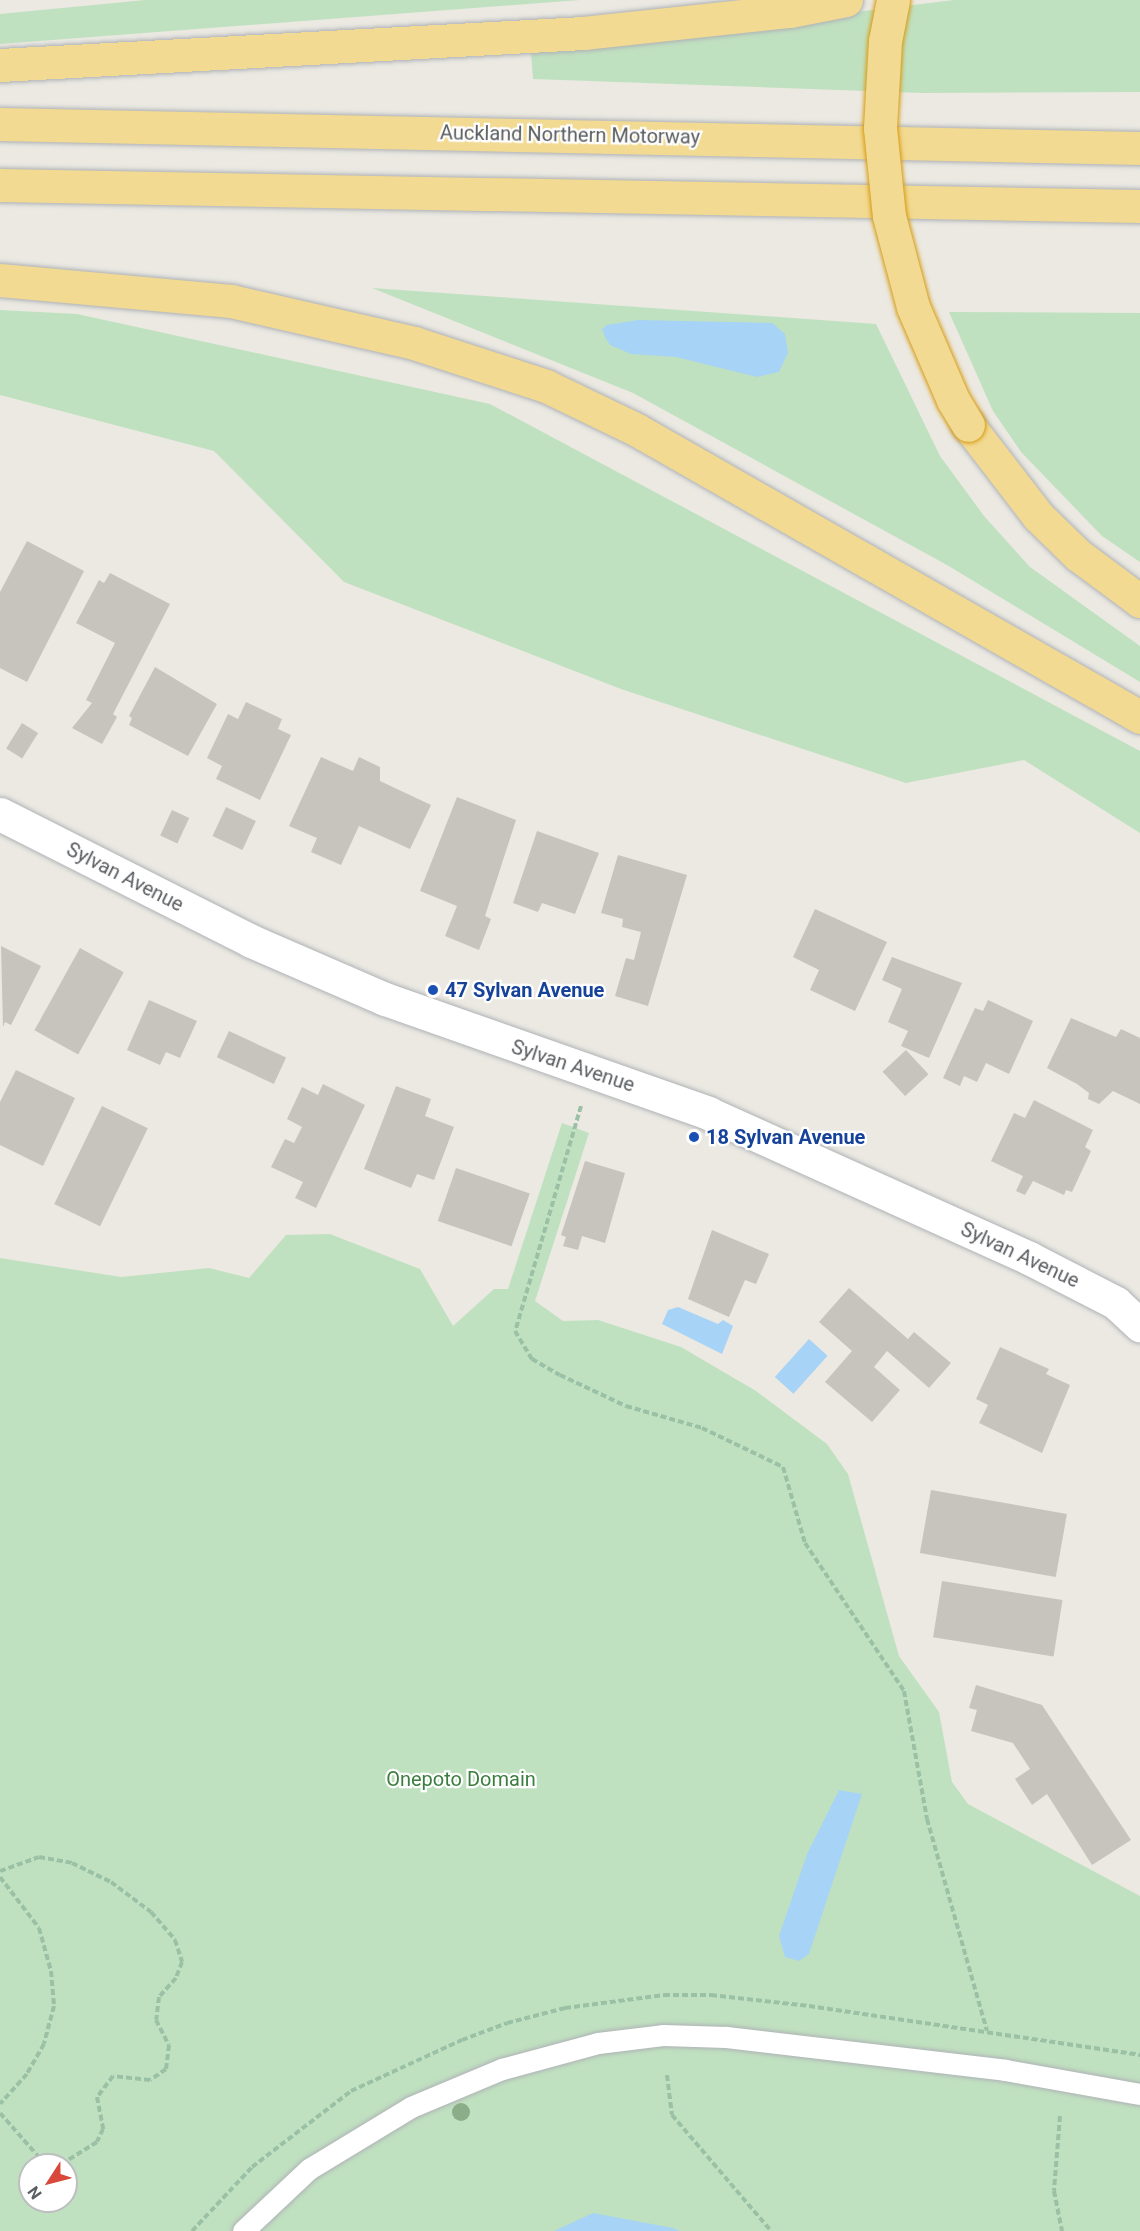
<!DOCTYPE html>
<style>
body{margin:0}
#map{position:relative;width:1140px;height:2231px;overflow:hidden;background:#ebe9e2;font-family:Roboto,sans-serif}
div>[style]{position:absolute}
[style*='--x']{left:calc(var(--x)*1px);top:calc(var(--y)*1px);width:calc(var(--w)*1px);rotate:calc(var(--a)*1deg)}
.green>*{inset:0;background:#c0e1c0}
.water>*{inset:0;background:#a7d3f6;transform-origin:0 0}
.building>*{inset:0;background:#c7c4be;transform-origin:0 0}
.path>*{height:4px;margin-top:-2px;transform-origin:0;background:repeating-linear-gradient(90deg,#9ac1a5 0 6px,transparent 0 9px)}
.roads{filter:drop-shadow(0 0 2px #afb2b6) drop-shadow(0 0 2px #afb2b6)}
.lane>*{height:21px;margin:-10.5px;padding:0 10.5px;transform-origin:10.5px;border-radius:10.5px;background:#fff}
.secondary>*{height:33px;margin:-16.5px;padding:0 16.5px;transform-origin:16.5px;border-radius:16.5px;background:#fff}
.highway>*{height:33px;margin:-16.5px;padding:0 16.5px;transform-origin:16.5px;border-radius:16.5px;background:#f2da92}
.bridges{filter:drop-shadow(0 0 2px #d79c15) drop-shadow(0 0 2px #d79c15)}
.highway-bridge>*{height:33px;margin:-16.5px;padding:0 16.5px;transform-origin:16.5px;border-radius:16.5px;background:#f2da92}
.trees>*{width:18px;height:18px;margin:-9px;border-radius:50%;background:#8bae88}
.dots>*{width:16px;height:16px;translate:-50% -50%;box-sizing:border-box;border:3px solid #fff;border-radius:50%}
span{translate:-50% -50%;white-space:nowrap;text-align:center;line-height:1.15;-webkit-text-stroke:4.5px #fff;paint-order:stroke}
.street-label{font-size:20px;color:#5a5d61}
.transit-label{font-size:20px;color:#164399;font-weight:700}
.left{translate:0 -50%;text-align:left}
.park-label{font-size:20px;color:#3c7e3f}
.north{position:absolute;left:18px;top:2153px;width:60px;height:60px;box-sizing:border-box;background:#fff;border:2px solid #bdbec0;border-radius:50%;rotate:234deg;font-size:16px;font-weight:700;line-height:24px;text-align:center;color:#5a5d61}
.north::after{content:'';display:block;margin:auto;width:21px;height:27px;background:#d8483b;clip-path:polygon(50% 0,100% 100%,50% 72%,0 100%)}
</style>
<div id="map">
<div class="green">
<div style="clip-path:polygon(145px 0,580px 0,0 44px,0 14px)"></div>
<div style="clip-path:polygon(954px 0,1140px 0,1140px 92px,922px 93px,533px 79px,531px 52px)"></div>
<div style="clip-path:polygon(372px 288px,876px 324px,940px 456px,984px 516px,1030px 567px,1140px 646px,1140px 682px,947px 565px,633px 393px)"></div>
<div style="clip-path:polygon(0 310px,77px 314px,490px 404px,1140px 751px,1140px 833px,1024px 760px,906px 783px,621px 689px,344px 582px,214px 451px,0 395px)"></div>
<div style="clip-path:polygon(949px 312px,1140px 313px,1140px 562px,1102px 536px,1021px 452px,993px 411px)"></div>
<div style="clip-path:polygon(evenodd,562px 1123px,589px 1133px,535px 1301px,563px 1321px,598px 1320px,681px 1347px,756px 1391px,827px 1444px,848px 1474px,899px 1656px,939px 1712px,952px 1782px,968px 1804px,1140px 1896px,1140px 2231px,0 2231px,0 1258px,121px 1277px,209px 1268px,249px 1278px,286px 1235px,330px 1234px,420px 1269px,453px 1326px,494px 1289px,508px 1289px,562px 1123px,30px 2165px,66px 2165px,66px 2201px,30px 2201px,30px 2165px)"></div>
</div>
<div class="water">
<div style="clip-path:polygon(638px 320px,772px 323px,785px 334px,788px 353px,779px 372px,757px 377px,676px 357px,631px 354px,610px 345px,605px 337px,602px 329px,607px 325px)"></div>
<div style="clip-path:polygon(678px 1307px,718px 1324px,723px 1320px,733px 1326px,722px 1354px,662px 1324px,668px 1310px)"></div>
<div style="left:809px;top:1339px;width:25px;height:51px;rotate:42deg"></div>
<div style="clip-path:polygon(839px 1790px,862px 1794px,809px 1954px,799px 1961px,785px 1957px,779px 1936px,807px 1854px)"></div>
<div style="clip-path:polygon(593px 2213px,673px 2228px,680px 2231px,554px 2231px)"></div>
</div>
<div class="building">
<div style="clip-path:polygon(27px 541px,84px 571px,27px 682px,0 668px,0 592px)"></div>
<div style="clip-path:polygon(110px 573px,170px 604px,113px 714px,117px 717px,102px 744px,72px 728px,92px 703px,86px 700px,115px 643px,76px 623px,99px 580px,104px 583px)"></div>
<div style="clip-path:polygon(155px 667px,217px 704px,188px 756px,129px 725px,132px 718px,129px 716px)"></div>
<div style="clip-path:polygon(246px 702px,282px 719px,278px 729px,291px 735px,260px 800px,216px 779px,222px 766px,207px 758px,228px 714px,238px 719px)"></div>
<div style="left:22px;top:723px;width:19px;height:30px;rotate:32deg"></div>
<div style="clip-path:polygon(321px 757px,353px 771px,359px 757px,380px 767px,380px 781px,431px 805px,410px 849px,359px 826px,341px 865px,311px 852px,317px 838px,289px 826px)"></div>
<div style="clip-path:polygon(457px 797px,516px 820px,485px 916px,491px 919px,479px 950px,445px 936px,457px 906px,420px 891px)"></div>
<div style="left:226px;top:807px;width:33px;height:32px;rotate:25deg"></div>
<div style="left:172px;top:810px;width:19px;height:28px;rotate:25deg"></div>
<div style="clip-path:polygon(537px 831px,599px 853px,575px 914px,542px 903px,538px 912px,513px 903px)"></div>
<div style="clip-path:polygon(618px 855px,687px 875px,648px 1006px,615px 996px,626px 958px,634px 960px,641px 932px,622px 927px,623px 919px,601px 913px)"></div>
<div style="clip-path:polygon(815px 909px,887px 942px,855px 1011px,810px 990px,819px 970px,793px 957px)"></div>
<div style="clip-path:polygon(1px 946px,41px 966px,11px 1025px,5px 1022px,3px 1027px)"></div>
<div style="left:80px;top:948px;width:50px;height:94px;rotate:29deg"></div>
<div style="clip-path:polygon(892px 957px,962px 983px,929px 1058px,901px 1046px,908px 1031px,888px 1022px,902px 989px,882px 980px)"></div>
<div style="clip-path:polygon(149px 1000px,197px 1021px,180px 1058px,166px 1052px,160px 1065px,127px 1050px)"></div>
<div style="clip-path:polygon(988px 1000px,1033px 1021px,1009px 1074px,986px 1063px,977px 1082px,964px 1076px,960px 1086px,943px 1078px,975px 1008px,983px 1011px)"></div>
<div style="clip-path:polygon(1071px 1018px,1116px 1037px,1121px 1029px,1140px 1038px,1140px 1104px,1113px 1091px,1099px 1104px,1088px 1099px,1089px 1093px,1077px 1084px,1047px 1068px)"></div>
<div style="left:229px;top:1031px;width:63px;height:29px;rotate:25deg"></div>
<div style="left:906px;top:1050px;width:33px;height:32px;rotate:47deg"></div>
<div style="clip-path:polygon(16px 1070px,75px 1098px,43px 1166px,0 1145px,0 1102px)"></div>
<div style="clip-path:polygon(323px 1084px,365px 1105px,316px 1208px,295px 1198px,303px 1182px,271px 1167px,285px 1139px,294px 1143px,302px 1127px,287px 1119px,302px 1087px,318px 1095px)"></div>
<div style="clip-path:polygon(396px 1086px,431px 1099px,425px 1116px,454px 1127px,434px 1180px,417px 1174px,411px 1188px,364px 1169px)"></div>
<div style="clip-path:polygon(1034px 1100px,1093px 1130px,1085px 1147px,1091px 1151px,1072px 1192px,1066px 1190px,1064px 1195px,1033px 1181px,1025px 1195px,1016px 1191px,1023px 1176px,991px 1161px,1014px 1113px,1025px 1118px)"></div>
<div style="left:102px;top:1106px;width:51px;height:109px;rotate:26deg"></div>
<div style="clip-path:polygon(585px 1161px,625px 1173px,605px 1243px,582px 1236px,578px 1250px,563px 1246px,566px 1237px,561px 1235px)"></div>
<div style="left:456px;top:1168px;width:78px;height:56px;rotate:19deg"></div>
<div style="clip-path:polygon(712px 1230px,769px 1254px,756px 1284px,745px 1280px,729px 1317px,688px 1299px)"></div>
<div style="clip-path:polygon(849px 1288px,908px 1339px,914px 1332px,951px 1363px,929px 1388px,887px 1351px,874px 1367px,900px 1390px,872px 1422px,825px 1382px,852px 1351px,819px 1322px)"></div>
<div style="clip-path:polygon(1000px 1347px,1049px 1369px,1046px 1374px,1070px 1385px,1042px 1453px,979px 1423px,988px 1405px,976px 1399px)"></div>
<div style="left:931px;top:1490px;width:138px;height:64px;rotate:10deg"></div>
<div style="left:942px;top:1581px;width:122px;height:57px;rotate:9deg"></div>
<div style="clip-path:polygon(976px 1685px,1042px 1705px,1131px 1840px,1092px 1865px,1047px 1794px,1032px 1805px,1015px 1779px,1030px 1769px,1013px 1743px,971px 1731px,977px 1710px,969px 1708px)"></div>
</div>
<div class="path">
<div style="--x:581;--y:1106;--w:234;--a:106.3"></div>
<div style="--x:515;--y:1331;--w:33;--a:59"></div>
<div style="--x:532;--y:1359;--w:32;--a:30"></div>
<div style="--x:560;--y:1375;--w:73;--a:25.2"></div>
<div style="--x:626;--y:1406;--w:79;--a:16.1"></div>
<div style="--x:702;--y:1428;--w:90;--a:25.7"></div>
<div style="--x:783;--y:1467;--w:79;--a:73.9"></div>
<div style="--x:805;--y:1543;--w:178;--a:56.2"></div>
<div style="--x:904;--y:1691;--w:130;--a:79.8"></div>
<div style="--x:927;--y:1819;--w:220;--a:74.2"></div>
<div style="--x:0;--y:1871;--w:41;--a:-19.7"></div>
<div style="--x:39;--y:1857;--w:34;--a:10"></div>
<div style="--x:72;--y:1863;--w:43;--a:26"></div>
<div style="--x:111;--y:1882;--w:50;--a:36.9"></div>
<div style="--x:151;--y:1912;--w:37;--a:49"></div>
<div style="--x:175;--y:1940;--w:23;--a:72"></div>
<div style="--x:182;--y:1962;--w:17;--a:111"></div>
<div style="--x:176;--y:1978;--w:25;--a:132"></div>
<div style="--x:159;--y:1997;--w:23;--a:97"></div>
<div style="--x:156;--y:2020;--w:28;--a:63"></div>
<div style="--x:169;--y:2045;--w:24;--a:97"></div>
<div style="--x:166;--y:2069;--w:19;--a:145"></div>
<div style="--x:150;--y:2080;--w:37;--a:-174"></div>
<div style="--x:113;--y:2076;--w:26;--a:127"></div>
<div style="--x:97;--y:2097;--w:33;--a:79"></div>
<div style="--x:103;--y:2129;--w:14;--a:115"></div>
<div style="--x:97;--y:2142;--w:44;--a:148.1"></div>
<div style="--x:0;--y:1877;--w:64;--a:52.6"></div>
<div style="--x:39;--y:1928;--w:45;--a:74.4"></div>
<div style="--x:51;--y:1971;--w:35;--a:85"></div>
<div style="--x:54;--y:2006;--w:39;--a:105"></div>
<div style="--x:44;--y:2044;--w:34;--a:120"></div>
<div style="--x:27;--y:2074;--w:40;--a:132"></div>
<div style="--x:667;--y:2075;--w:40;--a:82.9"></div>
<div style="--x:672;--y:2115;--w:153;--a:49.5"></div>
<div style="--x:0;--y:2113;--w:68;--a:48.6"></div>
<div style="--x:45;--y:2164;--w:9;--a:6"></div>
<div style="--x:1060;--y:2116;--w:75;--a:94.6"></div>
<div style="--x:1054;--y:2191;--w:41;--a:78.7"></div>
<div style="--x:192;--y:2231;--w:88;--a:-46.8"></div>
<div style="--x:252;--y:2167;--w:125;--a:-37.5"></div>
<div style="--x:351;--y:2091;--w:122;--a:-24.7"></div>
<div style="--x:462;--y:2040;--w:48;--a:-20.7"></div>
<div style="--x:507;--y:2023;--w:60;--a:-14.5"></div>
<div style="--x:565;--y:2008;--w:100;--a:-7.5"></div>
<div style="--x:664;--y:1995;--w:47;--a:0"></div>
<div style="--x:711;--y:1995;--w:99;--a:6.4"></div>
<div style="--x:809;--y:2006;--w:335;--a:8.4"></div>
</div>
<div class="roads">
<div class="lane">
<div style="--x:243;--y:2231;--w:91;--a:-43.2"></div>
<div style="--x:309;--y:2169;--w:119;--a:-31.3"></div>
<div style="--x:411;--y:2107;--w:99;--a:-22.7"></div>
<div style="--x:502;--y:2069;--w:99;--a:-15.2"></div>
<div style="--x:598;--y:2043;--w:65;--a:-7"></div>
<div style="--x:663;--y:2035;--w:63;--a:1.8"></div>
<div style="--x:726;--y:2037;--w:281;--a:6.7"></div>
<div style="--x:1005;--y:2070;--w:137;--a:10.1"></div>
</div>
<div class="secondary">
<div style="--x:0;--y:814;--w:281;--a:26.8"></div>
<div style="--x:251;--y:941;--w:146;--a:23.4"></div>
<div style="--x:385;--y:999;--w:343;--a:19.4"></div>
<div style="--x:708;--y:1113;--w:352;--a:24.3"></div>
<div style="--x:1029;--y:1258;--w:98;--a:27.3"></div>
<div style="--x:1116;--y:1303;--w:33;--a:43"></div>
</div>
<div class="highway">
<div style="--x:0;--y:65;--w:584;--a:-3.14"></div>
<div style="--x:583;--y:33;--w:208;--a:-6.1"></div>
<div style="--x:790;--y:11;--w:57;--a:-11.1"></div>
<div style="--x:0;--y:124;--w:1140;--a:1.21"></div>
<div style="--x:0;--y:185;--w:1140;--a:1.06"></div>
<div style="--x:0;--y:280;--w:232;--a:5.2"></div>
<div style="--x:231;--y:301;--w:188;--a:12.9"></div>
<div style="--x:414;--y:343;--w:139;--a:18"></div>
<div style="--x:546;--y:386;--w:101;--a:25.8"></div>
<div style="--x:637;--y:430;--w:579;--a:29.71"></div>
<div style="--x:968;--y:425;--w:115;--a:52.4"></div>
<div style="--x:1038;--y:516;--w:56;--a:44.3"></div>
<div style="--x:1078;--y:555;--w:77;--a:36.6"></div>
</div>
</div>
<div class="bridges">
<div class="highway-bridge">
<div style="--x:893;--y:0;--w:42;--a:101"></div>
<div style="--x:885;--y:41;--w:87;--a:93.3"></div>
<div style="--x:880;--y:128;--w:88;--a:84.2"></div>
<div style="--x:889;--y:216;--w:94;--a:75.2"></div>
<div style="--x:913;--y:307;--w:101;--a:66.7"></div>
<div style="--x:953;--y:400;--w:29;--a:59"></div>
</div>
</div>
<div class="trees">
<div style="left:461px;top:2112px"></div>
</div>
<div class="dots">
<div style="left:433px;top:990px;background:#1a4fb4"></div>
<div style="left:694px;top:1137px;background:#1a4fb4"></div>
</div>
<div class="street-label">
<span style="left:570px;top:135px;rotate:1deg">Auckland Northern Motorway</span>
<span style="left:125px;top:877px;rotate:27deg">Sylvan Avenue</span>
<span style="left:573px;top:1066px;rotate:18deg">Sylvan Avenue</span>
<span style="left:1020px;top:1255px;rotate:25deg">Sylvan Avenue</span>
</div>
<div class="transit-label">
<span class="left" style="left:445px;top:990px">47 Sylvan Avenue</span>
<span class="left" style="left:706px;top:1137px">18 Sylvan Avenue</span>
</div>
<div class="park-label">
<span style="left:461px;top:1779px">Onepoto Domain</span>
</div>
<div class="north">N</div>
</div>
